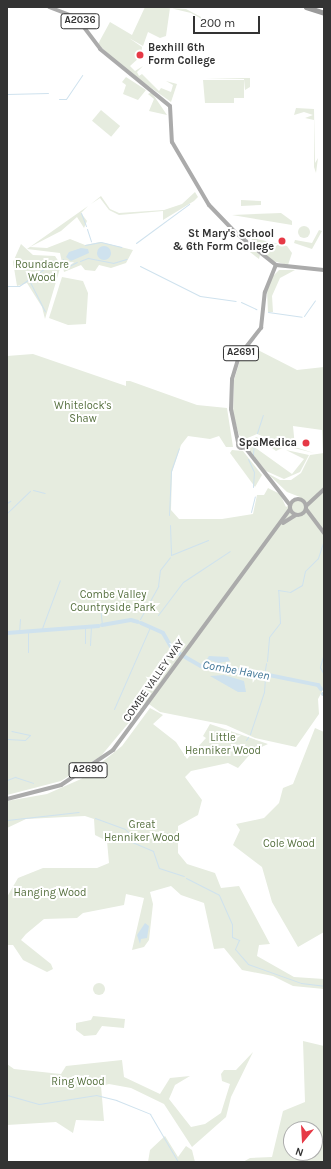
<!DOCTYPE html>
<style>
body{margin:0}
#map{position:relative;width:331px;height:1169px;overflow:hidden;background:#fff;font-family:Karla,sans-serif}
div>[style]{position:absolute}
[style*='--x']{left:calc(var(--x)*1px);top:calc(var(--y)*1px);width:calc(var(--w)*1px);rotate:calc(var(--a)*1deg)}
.green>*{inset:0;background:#e6ecdf;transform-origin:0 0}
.round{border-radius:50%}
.water>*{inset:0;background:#cfe2ee}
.stream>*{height:1px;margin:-0.5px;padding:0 0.5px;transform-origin:0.5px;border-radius:0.5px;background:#cfe2ee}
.river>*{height:4px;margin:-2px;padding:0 2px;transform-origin:2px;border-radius:2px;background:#cfe2ee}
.major>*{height:4px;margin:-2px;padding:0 2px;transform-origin:2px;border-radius:2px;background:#ababab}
.major>.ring{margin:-2px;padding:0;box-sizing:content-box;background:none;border:4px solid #ababab;border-radius:50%}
.highway>*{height:5px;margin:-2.5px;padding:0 2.5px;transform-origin:2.5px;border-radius:2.5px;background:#9a9a9a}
.dots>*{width:11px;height:11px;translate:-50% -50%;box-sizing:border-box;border:2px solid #fff;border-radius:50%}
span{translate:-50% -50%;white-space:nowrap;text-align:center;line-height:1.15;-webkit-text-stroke:4px #fff;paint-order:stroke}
.shield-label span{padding:1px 3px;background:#fff;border:1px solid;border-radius:3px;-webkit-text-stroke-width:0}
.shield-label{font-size:10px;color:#333;font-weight:700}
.poi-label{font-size:11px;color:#333;font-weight:700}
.left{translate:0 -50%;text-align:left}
.right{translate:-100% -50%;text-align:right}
.park-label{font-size:11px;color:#56703f}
.street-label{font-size:11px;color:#333}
.water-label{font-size:12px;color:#3f7597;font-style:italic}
.frame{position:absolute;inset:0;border:8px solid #333;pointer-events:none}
.north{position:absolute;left:283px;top:1121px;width:40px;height:40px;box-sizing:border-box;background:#fff;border:1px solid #adadad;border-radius:50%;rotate:198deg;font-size:11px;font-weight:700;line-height:16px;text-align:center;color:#333}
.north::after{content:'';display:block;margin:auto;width:14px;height:18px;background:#e63946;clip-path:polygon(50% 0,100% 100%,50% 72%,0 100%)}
.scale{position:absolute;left:193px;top:16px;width:67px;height:18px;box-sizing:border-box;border:2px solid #333;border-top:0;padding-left:5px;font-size:12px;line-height:14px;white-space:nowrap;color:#333;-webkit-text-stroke:3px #fff;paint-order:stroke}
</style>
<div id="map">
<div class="green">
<div style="clip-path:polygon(145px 7px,186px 9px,201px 17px,200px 22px,200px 18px,191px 13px,170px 8px,166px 36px,160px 38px,148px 32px,143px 46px,129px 38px,142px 47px,141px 56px,130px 66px,135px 71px,143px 66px,137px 72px,139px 76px,142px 74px,159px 91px,161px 88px,171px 92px,173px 85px,166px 81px,177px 84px,171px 102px,122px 67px,98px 44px,110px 22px,132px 35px)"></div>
<div style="clip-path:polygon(126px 77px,146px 90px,138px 100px,123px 94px,126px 85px,122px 82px)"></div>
<div style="clip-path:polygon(205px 78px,250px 78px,250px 87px,245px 90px,244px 79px)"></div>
<div style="clip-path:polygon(203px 80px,244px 80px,244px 98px,234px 98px,234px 103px,205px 103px)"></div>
<div style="clip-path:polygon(152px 92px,166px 105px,152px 93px,167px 115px,149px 111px,154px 99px,148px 94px)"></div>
<div style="clip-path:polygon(296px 108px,314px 109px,315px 163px,318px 158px,316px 173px,314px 167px,314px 120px,305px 118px,313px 115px,304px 112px,294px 115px)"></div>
<div style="left:101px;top:110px;width:25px;height:14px;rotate:40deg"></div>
<div style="clip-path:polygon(195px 192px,198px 197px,194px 201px,163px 220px,163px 211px,119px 215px,109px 210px,100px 198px,91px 204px,101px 196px,110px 209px,119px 213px,164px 210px,182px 204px)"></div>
<div style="clip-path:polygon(241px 200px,261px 201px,261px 205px,241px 206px)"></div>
<div style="clip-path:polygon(88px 206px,81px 213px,87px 221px,84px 228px,77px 217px,61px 231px,30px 247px,47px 248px,70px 239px,85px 245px,100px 242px,133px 250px,126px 263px,111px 268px,99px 265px,95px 271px,85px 270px,81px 265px,64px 272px,60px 253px,27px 249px)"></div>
<div style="clip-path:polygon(281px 213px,292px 221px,292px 225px,232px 215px)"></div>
<div class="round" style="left:298px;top:226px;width:12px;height:12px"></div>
<div style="clip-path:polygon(319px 230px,322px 231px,312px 249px,294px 243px,295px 240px,312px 243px)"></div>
<div style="clip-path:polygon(253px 238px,287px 246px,292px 253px,288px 265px,273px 261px,249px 243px)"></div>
<div style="clip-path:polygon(242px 240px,260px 255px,259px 259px,246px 249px)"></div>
<div style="clip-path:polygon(21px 244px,33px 255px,55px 256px,61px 265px,45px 319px,42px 307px,27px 283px,17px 286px,13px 262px)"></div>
<div style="clip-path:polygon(295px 270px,280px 278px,272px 296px,273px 312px,268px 312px,267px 291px,273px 276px,279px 270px)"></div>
<div style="clip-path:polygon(62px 277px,83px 281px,88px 293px,86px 324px,68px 325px,49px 318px)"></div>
<div style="clip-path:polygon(250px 346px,297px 370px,324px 367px,323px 454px,322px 430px,293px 426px,295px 447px,314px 453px,286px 446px,257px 434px,245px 439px,239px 435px,233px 414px,234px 380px,242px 354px)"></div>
<div style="clip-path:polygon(33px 354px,126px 386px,126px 381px,130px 381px,197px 405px,227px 408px,233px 447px,226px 447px,219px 436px,210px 439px,188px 436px,181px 445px,172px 472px,171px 510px,179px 519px,222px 519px,253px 514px,257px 495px,264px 495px,268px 488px,280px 494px,286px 507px,300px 497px,287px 492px,267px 473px,280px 480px,291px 480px,301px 473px,310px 455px,324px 453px,324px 688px,318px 699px,319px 714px,296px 747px,255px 738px,226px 725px,160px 712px,146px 702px,101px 756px,61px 781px,7px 795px,7px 356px)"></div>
<div style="clip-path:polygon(256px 437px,282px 448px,276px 451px,261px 440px,253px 446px,292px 474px,304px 459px,286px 450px,309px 455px,300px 472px,284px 479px,266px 471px,247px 447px)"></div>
<div style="clip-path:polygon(232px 450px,243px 451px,262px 475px,255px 487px,230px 453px)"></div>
<div style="clip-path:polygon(150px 708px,163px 715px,153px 724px,176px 742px,187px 759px,206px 738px,203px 736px,210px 724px,268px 744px,253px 751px,238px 768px,228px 763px,191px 771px,185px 777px,202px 800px,198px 815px,178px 826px,178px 853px,187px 864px,215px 873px,221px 888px,239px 886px,270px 944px,259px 945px,257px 956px,294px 977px,324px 979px,324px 989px,293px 986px,273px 976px,242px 970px,224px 948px,214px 949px,204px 903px,181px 895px,171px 886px,150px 892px,153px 904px,149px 940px,144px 947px,132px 950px,144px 898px,126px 894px,124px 905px,83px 913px,77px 918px,44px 919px,26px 934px,21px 940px,51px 964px,53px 969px,47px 972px,23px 960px,13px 945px,7px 945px,7px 897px,18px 878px,43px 868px,97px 868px,109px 863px,107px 841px,95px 835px,94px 819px,85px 816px,26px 819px,7px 828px,7px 801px,47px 794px,81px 779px,122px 746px)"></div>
<div style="clip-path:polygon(315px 728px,324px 732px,324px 932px,298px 947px,272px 902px,262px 867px,233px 845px,240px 830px,236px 824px,264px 818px,279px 803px,283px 788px,293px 784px)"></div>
<div class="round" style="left:93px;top:983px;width:12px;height:12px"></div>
<div style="clip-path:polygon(93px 1016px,125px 1019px,124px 1028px,102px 1026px,96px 1035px,84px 1036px,76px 1030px,76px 1023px,91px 1020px)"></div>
<div style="clip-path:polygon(evenodd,303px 1041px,324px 1046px,324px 1162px,243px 1162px,250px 1158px,272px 1157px,283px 1111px,305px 1102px,303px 1041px,291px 1129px,315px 1129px,315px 1153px,291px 1153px,291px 1129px)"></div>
<div style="clip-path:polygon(253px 1052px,231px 1097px,226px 1117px,192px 1147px,164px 1104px,131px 1088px,109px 1084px,101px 1086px,104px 1121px,76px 1120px,73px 1133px,56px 1122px,7px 1125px,7px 1064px,14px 1069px,61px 1074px,66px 1066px,122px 1060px,124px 1077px,160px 1094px,170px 1078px,190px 1076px,175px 1085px,169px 1099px,191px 1127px,205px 1124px,221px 1113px,230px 1084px,222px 1081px,221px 1074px,224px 1070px,236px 1070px)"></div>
<div style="clip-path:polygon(165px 1136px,178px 1157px,186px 1146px,192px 1150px,195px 1162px,148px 1162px,150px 1150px)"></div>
</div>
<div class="water">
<div class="round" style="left:97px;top:246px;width:14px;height:14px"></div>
<div style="clip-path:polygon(81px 248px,88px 249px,89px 253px,71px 261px,66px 257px,69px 252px)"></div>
<div style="clip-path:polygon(209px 656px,228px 657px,230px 661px,218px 663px,207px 659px)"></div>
<div style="clip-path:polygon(224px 675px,244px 681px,246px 692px,238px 692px,210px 676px)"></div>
<div style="clip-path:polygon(145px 923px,149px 926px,147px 938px,141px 939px,140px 944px,137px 935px)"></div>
</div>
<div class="stream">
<div style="--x:7;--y:94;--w:41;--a:-1.4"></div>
<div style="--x:59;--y:99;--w:7;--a:0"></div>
<div style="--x:66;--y:99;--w:29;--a:-56"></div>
<div style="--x:81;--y:213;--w:14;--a:69"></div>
<div style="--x:87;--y:229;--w:13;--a:72"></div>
<div style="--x:136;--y:243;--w:66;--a:-36.3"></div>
<div style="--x:85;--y:245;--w:16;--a:-11"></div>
<div style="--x:101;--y:242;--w:21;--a:14"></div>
<div style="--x:63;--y:259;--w:9;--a:63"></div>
<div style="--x:67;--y:267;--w:11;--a:-27"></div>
<div style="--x:80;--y:261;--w:9;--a:-21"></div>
<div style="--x:88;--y:258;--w:25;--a:11"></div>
<div style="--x:113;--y:263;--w:14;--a:-17"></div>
<div style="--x:140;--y:266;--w:67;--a:26.6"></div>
<div style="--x:200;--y:296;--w:36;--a:8"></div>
<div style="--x:29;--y:280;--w:35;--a:63"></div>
<div style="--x:7;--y:286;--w:12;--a:0"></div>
<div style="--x:19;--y:286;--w:46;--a:-34.4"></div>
<div style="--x:241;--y:302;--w:17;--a:25"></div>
<div style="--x:268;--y:312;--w:34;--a:8"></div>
<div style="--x:304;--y:316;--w:19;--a:-55"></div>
<div style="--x:257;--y:433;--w:19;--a:-72"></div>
<div style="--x:253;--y:455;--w:16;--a:-86"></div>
<div style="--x:248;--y:459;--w:14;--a:65"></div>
<div style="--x:254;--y:472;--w:15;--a:94"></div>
<div style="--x:33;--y:490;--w:12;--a:14"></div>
<div style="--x:7;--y:503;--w:4;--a:-34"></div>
<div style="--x:251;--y:512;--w:16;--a:-76"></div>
<div style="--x:7;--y:513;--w:32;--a:-44"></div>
<div style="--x:169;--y:515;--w:44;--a:-87.4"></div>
<div style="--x:171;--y:471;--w:24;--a:-71"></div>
<div style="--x:170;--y:525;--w:30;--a:88"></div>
<div style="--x:171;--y:555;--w:40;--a:-22"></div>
<div style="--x:100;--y:606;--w:19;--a:84"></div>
<div style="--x:158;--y:615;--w:41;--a:-52.9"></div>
<div style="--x:183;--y:582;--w:56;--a:-33.4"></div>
<div style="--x:140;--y:619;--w:38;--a:-61"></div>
<div style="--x:158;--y:586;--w:16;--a:-83"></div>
<div style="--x:160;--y:570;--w:16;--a:-52"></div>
<div style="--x:41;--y:631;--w:54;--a:-69.6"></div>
<div style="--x:19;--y:633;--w:14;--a:-86"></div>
<div style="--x:85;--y:643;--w:16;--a:-90"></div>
<div style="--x:90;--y:645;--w:18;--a:-87"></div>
<div style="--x:28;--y:652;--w:19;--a:-90"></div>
<div style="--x:324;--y:653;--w:15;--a:106"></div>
<div style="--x:320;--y:667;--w:9;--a:63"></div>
<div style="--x:267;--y:661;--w:24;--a:-85"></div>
<div style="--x:269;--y:637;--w:18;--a:-52"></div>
<div style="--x:280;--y:623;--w:33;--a:-93"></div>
<div style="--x:278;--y:590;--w:12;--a:9"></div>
<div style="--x:290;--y:592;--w:14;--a:-30"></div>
<div style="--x:302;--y:585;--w:14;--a:-78"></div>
<div style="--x:305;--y:571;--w:18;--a:-45"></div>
<div style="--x:318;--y:558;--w:16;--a:-72"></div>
<div style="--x:264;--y:676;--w:13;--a:-81"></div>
<div style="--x:114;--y:709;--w:90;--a:-66.3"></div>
<div style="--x:250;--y:734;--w:44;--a:-71.6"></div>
<div style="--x:264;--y:692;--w:15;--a:-86"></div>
<div style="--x:7;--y:739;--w:18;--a:3"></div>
<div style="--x:25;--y:740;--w:7;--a:-45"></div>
<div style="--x:30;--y:735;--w:19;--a:-168"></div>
<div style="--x:246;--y:740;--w:4;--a:-56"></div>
<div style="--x:7;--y:780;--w:9;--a:-21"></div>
<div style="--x:15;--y:777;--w:19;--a:18"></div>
<div style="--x:95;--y:818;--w:32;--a:20"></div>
<div style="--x:125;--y:829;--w:11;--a:45"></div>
<div style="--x:133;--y:837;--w:5;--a:101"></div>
<div style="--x:132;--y:842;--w:23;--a:23"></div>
<div style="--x:153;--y:851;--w:18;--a:71"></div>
<div style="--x:159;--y:868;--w:26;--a:18"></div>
<div style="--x:7;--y:820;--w:72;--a:-6.3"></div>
<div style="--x:186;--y:878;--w:37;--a:27"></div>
<div style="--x:219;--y:895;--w:32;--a:66"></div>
<div style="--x:232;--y:924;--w:13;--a:90"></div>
<div style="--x:232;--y:937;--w:8;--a:23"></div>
<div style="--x:239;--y:940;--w:10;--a:114"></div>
<div style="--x:235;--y:949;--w:20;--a:49"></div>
<div style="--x:248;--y:964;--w:56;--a:19.7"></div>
<div style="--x:301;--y:983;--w:23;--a:7"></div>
<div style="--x:7;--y:1095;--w:33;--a:16"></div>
<div style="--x:39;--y:1104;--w:58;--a:-9"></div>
<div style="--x:96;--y:1095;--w:21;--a:14"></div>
<div style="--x:116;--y:1100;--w:37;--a:22"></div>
<div style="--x:150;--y:1114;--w:56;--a:59.7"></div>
</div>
<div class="river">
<div style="--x:141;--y:623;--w:24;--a:24"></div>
<div style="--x:163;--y:633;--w:20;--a:60"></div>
<div style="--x:173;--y:650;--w:32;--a:30"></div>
<div style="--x:201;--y:666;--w:22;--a:13"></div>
<div style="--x:222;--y:671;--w:22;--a:-3"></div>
<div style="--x:244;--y:670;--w:76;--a:11.5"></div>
<div style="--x:318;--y:685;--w:5;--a:53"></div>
<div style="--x:102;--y:625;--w:29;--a:-10"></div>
<div style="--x:131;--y:620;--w:7;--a:16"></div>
<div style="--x:7;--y:633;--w:92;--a:-4.4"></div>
<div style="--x:323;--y:694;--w:1;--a:0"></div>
</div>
<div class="major">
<div style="--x:49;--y:7;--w:30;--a:21"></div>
<div style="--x:77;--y:18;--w:39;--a:53"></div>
<div style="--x:100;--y:49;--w:90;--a:39.2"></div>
<div style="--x:170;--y:106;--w:36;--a:87"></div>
<div style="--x:172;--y:142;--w:73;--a:59.6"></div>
<div style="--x:209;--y:205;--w:40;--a:46"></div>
<div style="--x:237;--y:234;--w:50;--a:38.5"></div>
<div style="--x:276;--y:265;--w:48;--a:5.9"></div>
<div class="ring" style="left:237.5px;top:440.5px;width:3px;height:3px"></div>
<div style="--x:238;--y:442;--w:34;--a:-102"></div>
<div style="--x:231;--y:409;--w:30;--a:-88"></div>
<div style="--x:232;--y:379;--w:24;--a:-73"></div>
<div style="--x:239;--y:356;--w:36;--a:-52"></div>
<div style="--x:261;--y:328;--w:36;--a:-84"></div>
<div style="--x:265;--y:292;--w:29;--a:-68"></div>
<div style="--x:244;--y:446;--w:75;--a:52.1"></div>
<div class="ring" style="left:290px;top:499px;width:12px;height:12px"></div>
<div style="--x:306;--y:506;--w:25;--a:-43"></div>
<div style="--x:306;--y:509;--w:30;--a:53"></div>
<div style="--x:283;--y:523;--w:15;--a:-32"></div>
<div style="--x:7;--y:799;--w:56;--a:-14.5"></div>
<div style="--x:61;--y:785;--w:63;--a:-33.9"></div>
<div style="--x:113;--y:750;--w:299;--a:-53.7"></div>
</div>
<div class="highway">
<div style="--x:306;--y:7;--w:19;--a:18"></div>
</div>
<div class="dots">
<div style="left:140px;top:55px;background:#e63946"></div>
<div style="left:282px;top:241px;background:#e63946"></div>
<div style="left:306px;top:443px;background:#e63946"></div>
</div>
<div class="shield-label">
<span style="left:80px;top:21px">A2036</span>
<span style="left:241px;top:353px">A2691</span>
<span style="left:88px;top:770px">A2690</span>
</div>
<div class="poi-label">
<span class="left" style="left:148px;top:55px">Bexhill 6th<br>Form College</span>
<span class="right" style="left:274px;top:241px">St Mary's School<br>&amp; 6th Form College</span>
<span class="right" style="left:297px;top:443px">SpaMedica</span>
</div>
<div class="park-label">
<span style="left:42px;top:272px">Roundacre<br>Wood</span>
<span style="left:83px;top:413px">Whitelock's<br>Shaw</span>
<span style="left:113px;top:602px">Combe Valley<br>Countryside Park</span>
<span style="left:223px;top:745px">Little<br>Henniker Wood</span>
<span style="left:142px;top:832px">Great<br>Henniker Wood</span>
<span style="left:289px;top:844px">Cole Wood</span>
<span style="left:50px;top:893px">Hanging Wood</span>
<span style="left:78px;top:1082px">Ring Wood</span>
</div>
<div class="street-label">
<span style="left:154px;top:681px;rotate:-55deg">COMBE VALLEY WAY</span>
</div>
<div class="water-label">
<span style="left:236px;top:671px;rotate:10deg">Combe Haven</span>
</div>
<div class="frame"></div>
<div class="north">N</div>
<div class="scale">200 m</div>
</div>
